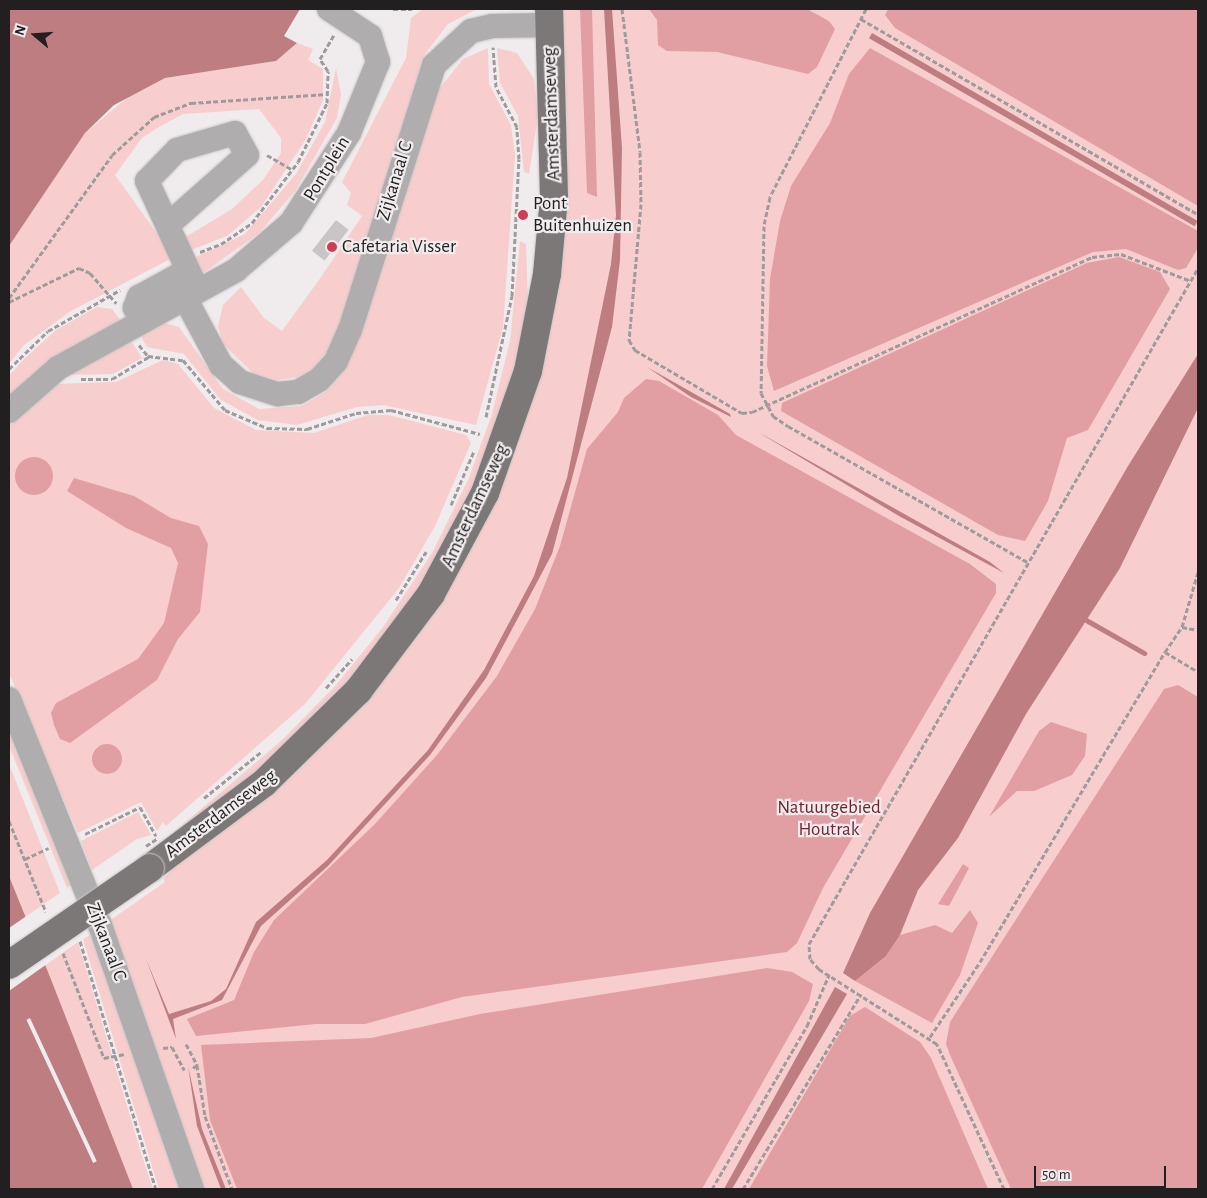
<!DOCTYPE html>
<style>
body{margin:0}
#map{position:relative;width:1207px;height:1198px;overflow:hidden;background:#f0ebec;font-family:"Alegreya Sans",sans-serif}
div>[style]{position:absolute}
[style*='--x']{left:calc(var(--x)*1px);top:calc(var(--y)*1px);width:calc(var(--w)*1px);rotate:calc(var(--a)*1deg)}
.green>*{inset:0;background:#f8cdce}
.forest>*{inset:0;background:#e29fa3}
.round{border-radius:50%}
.water>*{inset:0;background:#bd7d81;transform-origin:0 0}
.pier>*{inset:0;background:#f0ebec;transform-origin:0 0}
.stream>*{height:5px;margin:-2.5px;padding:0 2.5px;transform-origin:2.5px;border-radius:2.5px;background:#bd7d81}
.building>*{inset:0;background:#c9c4c5;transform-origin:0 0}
.path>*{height:3px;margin-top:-1.5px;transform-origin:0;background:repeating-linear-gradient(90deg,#9f9b9c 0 5px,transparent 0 7.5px)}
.roads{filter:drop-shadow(0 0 1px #cbc6c7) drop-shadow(0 0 1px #cbc6c7)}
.minor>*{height:24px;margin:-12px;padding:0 12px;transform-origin:12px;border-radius:12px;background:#afadad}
.major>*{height:28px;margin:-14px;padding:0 14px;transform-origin:14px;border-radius:14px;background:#7c7878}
.path-bridge>*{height:3px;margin-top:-1.5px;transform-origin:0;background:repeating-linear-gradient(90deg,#9f9b9c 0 5px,transparent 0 7.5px)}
.bridges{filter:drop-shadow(0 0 1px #cbc6c7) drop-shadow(0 0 1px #cbc6c7)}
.major-bridge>*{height:28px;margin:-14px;padding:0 14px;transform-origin:14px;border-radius:14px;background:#7c7878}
.dots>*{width:14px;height:14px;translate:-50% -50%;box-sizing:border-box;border:2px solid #f0ebec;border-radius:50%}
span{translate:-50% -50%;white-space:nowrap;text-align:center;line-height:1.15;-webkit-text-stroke:4.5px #f0ebec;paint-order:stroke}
.street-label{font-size:19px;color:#211f20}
.poi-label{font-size:19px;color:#211f20}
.left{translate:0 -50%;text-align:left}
.park-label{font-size:19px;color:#722430}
.frame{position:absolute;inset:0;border:10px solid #211f20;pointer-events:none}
.north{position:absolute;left:10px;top:10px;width:50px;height:50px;-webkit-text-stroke:4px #f0ebec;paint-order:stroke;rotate:288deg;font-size:14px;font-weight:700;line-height:20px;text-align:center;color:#211f20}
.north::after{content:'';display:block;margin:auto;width:18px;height:22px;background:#211f20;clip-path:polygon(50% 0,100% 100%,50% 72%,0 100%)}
.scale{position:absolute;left:1034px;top:1166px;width:132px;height:22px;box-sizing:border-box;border:2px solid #211f20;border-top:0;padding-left:6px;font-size:15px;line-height:18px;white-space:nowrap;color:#211f20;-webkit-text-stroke:4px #f0ebec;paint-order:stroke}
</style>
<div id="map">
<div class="green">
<div style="clip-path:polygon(423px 9px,477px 9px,448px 24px,425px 54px,342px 321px,328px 350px,313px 369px,297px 377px,277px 380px,253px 373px,224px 345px,218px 327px,223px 305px,241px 287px,264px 318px,282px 331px,319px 280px,362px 216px,347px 205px,351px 193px,342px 182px,406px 58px,411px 18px)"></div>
<div style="clip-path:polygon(563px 9px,1198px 9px,1198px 1189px,202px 1189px,109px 921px,165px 882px,163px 879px,173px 868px,353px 711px,537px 381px,560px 284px,566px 227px,568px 147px)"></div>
<div style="clip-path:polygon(297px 43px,313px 49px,308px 60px,323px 69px,323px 100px,306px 139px,261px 207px,227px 236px,186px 252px,184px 238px,232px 209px,263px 180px,281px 153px,281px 138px,259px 109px,183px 114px,157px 128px,142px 138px,115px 175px,174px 257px,71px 311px,24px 345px,9px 364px,9px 246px,85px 133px,140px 87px,165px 78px,276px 61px)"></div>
<div style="clip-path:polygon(488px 48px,489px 84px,511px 125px,515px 155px,503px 327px,476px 425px,383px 405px,357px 407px,297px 425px,258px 420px,221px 400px,184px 354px,147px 347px,140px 334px,160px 322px,179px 327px,223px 389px,259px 409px,302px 406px,327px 391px,353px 352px,414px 153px,439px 89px,463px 59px)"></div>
<div style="clip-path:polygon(497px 48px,517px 53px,534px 79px,538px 116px,529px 174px,524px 172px,518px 116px,500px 83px)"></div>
<div style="clip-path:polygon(336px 68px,341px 94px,337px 118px,295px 191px,259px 233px,199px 276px,192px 259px,245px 234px,296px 174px,325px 122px)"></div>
<div style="clip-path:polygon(520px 241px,526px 244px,528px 306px,517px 363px,494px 441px,440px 558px,373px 657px,272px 762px,174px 837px,172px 834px,282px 740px,336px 685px,383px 627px,432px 553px,468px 480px,492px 414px,510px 341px)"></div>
<div style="clip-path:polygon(97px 307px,112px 309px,120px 320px,9px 399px,9px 376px,23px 360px,56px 330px)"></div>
<div style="clip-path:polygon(131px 341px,142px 358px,113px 374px,64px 375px)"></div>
<div style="clip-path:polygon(163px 360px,178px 364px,214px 408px,256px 430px,314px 433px,368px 415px,389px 415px,466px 435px,471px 443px,435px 526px,399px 588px,305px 704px,166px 826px,163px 822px,157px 831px,141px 802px,78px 833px,9px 673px,9px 426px,54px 384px,116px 382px)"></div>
<div style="clip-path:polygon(9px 726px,72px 884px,67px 888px,9px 746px)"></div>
<div style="clip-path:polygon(9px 764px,60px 893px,9px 928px,24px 912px,9px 876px)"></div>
<div style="clip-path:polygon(138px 812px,151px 835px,137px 839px,92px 870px,81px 841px)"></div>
<div style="clip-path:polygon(90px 935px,115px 993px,183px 1189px,159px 1189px,83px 939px)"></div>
<div style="clip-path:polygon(78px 942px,142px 1156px,153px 1189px,9px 1189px,9px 991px)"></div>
</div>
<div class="forest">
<div style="clip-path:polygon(580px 9px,592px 9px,597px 197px,587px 193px)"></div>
<div style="clip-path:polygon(649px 9px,807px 9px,829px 21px,835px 29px,817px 67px,808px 74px,717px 52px,667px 51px,658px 45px,657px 20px)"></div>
<div style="clip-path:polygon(888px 9px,1198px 9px,1198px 206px,895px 28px,885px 15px)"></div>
<div style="clip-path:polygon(870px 48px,1198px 231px,1198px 248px,1186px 268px,1178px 270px,1126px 249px,1093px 252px,774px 391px,767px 366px,770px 279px,780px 221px,791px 186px,830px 123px,849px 74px)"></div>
<div style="clip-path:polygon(1119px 257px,1160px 272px,1170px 289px,1088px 430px,1067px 438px,1048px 501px,1025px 541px,998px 535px,781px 411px,782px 403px,1087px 263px)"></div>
<div style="clip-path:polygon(646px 379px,659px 381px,718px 415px,736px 435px,970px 564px,996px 584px,996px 593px,823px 888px,797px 943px,787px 952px,462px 997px,365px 1024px,316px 1024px,196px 1036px,187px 1019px,234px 1000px,254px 952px,274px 920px,374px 825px,437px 755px,497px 676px,535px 609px,560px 546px,587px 449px,618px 412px,624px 398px)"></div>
<div class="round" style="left:15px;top:457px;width:38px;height:38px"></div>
<div style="clip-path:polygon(74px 478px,134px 496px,171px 518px,199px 526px,208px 544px,200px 612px,178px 639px,157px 680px,70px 743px,60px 739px,54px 725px,51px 713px,56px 703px,138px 659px,164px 623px,178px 563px,171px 548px,126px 528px,67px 491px)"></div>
<div style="clip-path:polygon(1178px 685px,1198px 697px,1198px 1189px,1011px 1189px,950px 1055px,946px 1044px,950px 1022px,1164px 689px)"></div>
<div style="clip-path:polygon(1051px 722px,1087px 734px,1085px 756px,1072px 775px,1034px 791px,1017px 791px,989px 817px,1039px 731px)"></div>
<div class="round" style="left:92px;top:744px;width:30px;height:30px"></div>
<div style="clip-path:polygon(963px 864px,969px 868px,949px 906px,938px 904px)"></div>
<div style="clip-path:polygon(970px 910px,978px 923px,960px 975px,932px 1023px,855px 981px,886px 956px,900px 935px,935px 925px,952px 933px)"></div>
<div style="clip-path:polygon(767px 968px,792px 972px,813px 984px,809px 1001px,702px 1189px,237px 1189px,210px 1120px,201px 1045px,371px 1038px,480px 1014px)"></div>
<div style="clip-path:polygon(865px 1007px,920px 1042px,931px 1058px,988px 1189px,749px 1189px,850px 1016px)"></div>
</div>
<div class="water">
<div style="clip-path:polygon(9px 9px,300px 9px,284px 36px,297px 43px,276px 61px,165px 78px,114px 105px,85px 133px,9px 246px)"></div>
<div style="clip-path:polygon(604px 9px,612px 9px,622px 148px,620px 260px,612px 327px,552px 554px,486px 678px,430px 755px,328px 866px,261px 926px,222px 1000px,173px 1019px,176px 1039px,146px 959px,169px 1014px,211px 1001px,226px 989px,256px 922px,327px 860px,428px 750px,484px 670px,534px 576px,567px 478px,611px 264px,616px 215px)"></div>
<div style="left:872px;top:33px;width:376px;height:6px;rotate:30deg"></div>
<div style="clip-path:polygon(1198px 354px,1198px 408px,1120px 568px,1026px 714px,958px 838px,918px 890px,900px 935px,886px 956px,855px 981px,843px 973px,870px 913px,1128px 466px)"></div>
<div style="clip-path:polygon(647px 367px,730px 414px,731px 417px,691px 397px)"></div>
<div style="clip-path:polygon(758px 432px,990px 562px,1004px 573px,899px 516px)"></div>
<div style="clip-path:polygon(9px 876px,50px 977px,133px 1189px,9px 1189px)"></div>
<div style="clip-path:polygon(835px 987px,847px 994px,732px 1189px,724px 1189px)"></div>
<div style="clip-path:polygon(188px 1066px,202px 1129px,226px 1189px,221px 1189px,197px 1126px)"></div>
</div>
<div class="pier">
<div style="clip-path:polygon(28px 915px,47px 964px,9px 991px,9px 928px)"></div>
<div style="left:30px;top:1018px;width:158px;height:4px;rotate:65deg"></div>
</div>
<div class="stream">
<div style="--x:1086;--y:620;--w:67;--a:29.6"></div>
</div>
<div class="building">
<div style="left:336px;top:220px;width:16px;height:39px;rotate:38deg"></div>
</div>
<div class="path">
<div style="--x:393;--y:9;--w:19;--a:0"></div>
<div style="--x:622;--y:9;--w:144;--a:82.8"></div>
<div style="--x:640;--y:152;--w:52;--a:88.9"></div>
<div style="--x:641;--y:204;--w:137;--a:95"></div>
<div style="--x:629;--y:340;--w:12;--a:59"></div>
<div style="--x:635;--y:350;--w:124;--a:30.5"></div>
<div style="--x:742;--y:413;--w:10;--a:-6"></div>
<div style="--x:752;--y:412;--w:374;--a:-24.5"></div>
<div style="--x:1092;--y:257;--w:29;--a:-6"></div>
<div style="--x:1121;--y:254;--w:75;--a:21.1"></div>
<div style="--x:866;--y:9;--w:211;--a:117.1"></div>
<div style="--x:770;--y:197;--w:30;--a:102"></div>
<div style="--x:764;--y:226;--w:167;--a:91"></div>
<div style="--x:761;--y:393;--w:26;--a:62"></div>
<div style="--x:773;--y:416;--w:18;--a:34"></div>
<div style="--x:788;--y:426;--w:275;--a:29.6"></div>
<div style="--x:861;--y:19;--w:389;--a:30.1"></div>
<div style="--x:267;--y:155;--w:30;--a:30"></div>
<div style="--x:200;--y:252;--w:22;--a:-21"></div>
<div style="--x:221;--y:244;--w:37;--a:-34"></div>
<div style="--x:252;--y:223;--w:76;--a:-53"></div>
<div style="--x:298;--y:162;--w:66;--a:-63.8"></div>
<div style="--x:327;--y:103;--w:32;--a:-88"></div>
<div style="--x:328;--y:71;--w:14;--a:-124"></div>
<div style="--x:320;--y:59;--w:28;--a:-60"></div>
<div style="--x:9;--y:298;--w:176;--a:-54.2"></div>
<div style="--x:112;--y:155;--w:57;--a:-42.1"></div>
<div style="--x:154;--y:117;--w:40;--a:-21"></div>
<div style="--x:191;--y:103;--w:137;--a:-3.8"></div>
<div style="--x:9;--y:302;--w:78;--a:-25.9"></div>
<div style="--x:79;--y:268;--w:12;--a:24"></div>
<div style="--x:90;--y:273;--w:40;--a:49"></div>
<div style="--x:139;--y:345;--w:14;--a:51"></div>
<div style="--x:148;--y:356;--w:35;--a:7"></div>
<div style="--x:183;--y:360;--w:65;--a:50"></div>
<div style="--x:225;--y:410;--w:46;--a:23.2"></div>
<div style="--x:267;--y:428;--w:40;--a:1.4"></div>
<div style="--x:307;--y:429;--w:52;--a:-18.1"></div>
<div style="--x:356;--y:413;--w:35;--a:-5"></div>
<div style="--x:391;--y:410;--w:92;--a:15.1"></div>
<div style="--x:9;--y:369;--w:54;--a:-44.3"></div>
<div style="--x:48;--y:331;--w:83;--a:-29.7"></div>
<div style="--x:81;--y:379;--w:31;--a:0"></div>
<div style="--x:112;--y:379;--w:44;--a:-31.2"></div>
<div style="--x:486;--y:417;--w:124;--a:-77.9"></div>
<div style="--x:512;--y:296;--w:137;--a:-87.1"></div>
<div style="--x:519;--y:159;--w:32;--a:-94"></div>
<div style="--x:517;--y:127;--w:45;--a:-117.7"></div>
<div style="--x:496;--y:87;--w:40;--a:-94.3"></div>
<div style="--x:451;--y:505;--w:59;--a:-66.9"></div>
<div style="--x:396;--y:600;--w:57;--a:-58"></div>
<div style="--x:1182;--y:627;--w:57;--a:-73.8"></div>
<div style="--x:1165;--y:652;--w:39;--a:31"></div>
<div style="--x:326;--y:688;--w:39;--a:-48"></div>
<div style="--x:204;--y:798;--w:73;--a:-38.9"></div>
<div style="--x:9;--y:821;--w:98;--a:67.9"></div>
<div style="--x:85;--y:834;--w:61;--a:-26.1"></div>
<div style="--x:140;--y:807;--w:33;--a:61"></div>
<div style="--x:25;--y:859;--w:26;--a:-25"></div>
<div style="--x:80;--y:941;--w:259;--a:73"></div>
<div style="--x:63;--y:953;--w:113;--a:68.7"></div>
<div style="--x:104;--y:1058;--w:21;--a:-11"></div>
<div style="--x:930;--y:1037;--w:90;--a:-56.3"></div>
<div style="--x:980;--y:962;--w:361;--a:-59.2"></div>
<div style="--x:1165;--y:652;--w:30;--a:-56"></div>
<div style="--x:1182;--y:627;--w:16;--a:11"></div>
<div style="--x:186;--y:1044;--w:24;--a:62"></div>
<div style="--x:197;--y:1065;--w:5;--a:143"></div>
<div style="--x:163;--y:1048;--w:9;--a:-6"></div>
<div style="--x:172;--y:1047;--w:26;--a:62"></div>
<div style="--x:197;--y:1065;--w:52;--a:81.1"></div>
<div style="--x:205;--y:1116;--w:78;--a:69.7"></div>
<div style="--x:712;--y:1189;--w:189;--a:-59.8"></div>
<div style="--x:807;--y:1026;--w:56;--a:-66.7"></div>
<div style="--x:743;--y:1189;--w:228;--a:-58.8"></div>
<div style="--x:1004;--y:1189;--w:160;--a:-114.8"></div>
<div style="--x:937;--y:1044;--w:140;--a:-147.6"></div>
<div style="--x:819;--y:969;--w:13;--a:-132"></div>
<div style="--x:810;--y:959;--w:15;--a:-94"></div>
<div style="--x:809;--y:944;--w:780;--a:-60.08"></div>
</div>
<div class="roads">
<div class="minor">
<div style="--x:169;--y:224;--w:104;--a:-41.5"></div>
<div style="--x:247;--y:155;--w:25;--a:-119"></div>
<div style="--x:235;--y:133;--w:60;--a:163.7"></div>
<div style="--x:177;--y:150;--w:43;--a:134.1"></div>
<div style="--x:147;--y:181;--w:108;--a:65.3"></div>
<div style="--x:185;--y:298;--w:76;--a:61.8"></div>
<div style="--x:221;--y:365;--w:25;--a:42"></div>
<div style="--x:240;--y:382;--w:40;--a:18"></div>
<div style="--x:278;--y:394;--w:20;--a:-6"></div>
<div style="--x:298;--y:392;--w:24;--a:-30"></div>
<div style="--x:319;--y:380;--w:25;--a:-48"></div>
<div style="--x:336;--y:361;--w:34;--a:-66"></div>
<div style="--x:350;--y:330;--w:278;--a:-72.4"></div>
<div style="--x:434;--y:65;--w:50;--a:-42.6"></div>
<div style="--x:471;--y:31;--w:22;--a:-13"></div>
<div style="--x:492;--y:26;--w:58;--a:-1"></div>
<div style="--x:141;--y:319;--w:13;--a:-119"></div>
<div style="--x:135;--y:308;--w:12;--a:-70"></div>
<div style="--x:139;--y:297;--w:48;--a:-28.7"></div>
<div style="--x:181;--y:274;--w:12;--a:24"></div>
<div style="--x:9;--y:411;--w:65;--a:-41.3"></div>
<div style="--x:58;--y:368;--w:203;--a:-28.8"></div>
<div style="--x:236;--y:270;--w:72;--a:-40.5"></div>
<div style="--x:291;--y:223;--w:107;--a:-57.2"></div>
<div style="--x:349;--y:133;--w:77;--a:-67.8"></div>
<div style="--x:378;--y:62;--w:27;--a:-107"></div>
<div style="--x:370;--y:36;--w:49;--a:-146.6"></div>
<div style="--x:9;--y:699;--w:244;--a:68.1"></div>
<div style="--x:100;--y:925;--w:280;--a:70.8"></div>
</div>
<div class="major">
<div style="--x:150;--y:868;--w:142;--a:-36.7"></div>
<div style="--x:264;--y:783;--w:132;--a:-44.4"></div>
<div style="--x:358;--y:691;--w:121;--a:-53"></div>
<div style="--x:431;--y:594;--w:115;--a:-61.9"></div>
<div style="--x:485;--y:493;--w:129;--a:-70.6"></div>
<div style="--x:528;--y:371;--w:99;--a:-78.9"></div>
<div style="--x:547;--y:274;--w:77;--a:-84.8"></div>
<div style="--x:554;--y:197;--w:188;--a:-91.5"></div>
</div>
</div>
<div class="path-bridge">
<div style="--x:146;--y:846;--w:14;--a:-34"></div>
</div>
<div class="bridges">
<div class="major-bridge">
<div style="--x:9;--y:965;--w:171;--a:-34.5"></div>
</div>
</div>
<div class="dots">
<div style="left:523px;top:215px;background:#cd3d56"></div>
<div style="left:332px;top:247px;background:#cd3d56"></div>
</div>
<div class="street-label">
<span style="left:552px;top:114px;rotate:-92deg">Amsterdamseweg</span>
<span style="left:327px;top:169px;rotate:-59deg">Pontplein</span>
<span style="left:395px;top:181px;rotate:-73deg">Zijkanaal C</span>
<span style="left:475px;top:506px;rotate:-65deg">Amsterdamseweg</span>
<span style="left:221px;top:814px;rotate:-37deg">Amsterdamseweg</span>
<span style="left:106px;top:942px;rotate:69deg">Zijkanaal C</span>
</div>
<div class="poi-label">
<span class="left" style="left:533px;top:215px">Pont<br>Buitenhuizen</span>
<span class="left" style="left:342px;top:247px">Cafetaria Visser</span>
</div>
<div class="park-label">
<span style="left:829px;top:819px">Natuurgebied<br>Houtrak</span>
</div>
<div class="frame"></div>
<div class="north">N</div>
<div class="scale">50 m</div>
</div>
